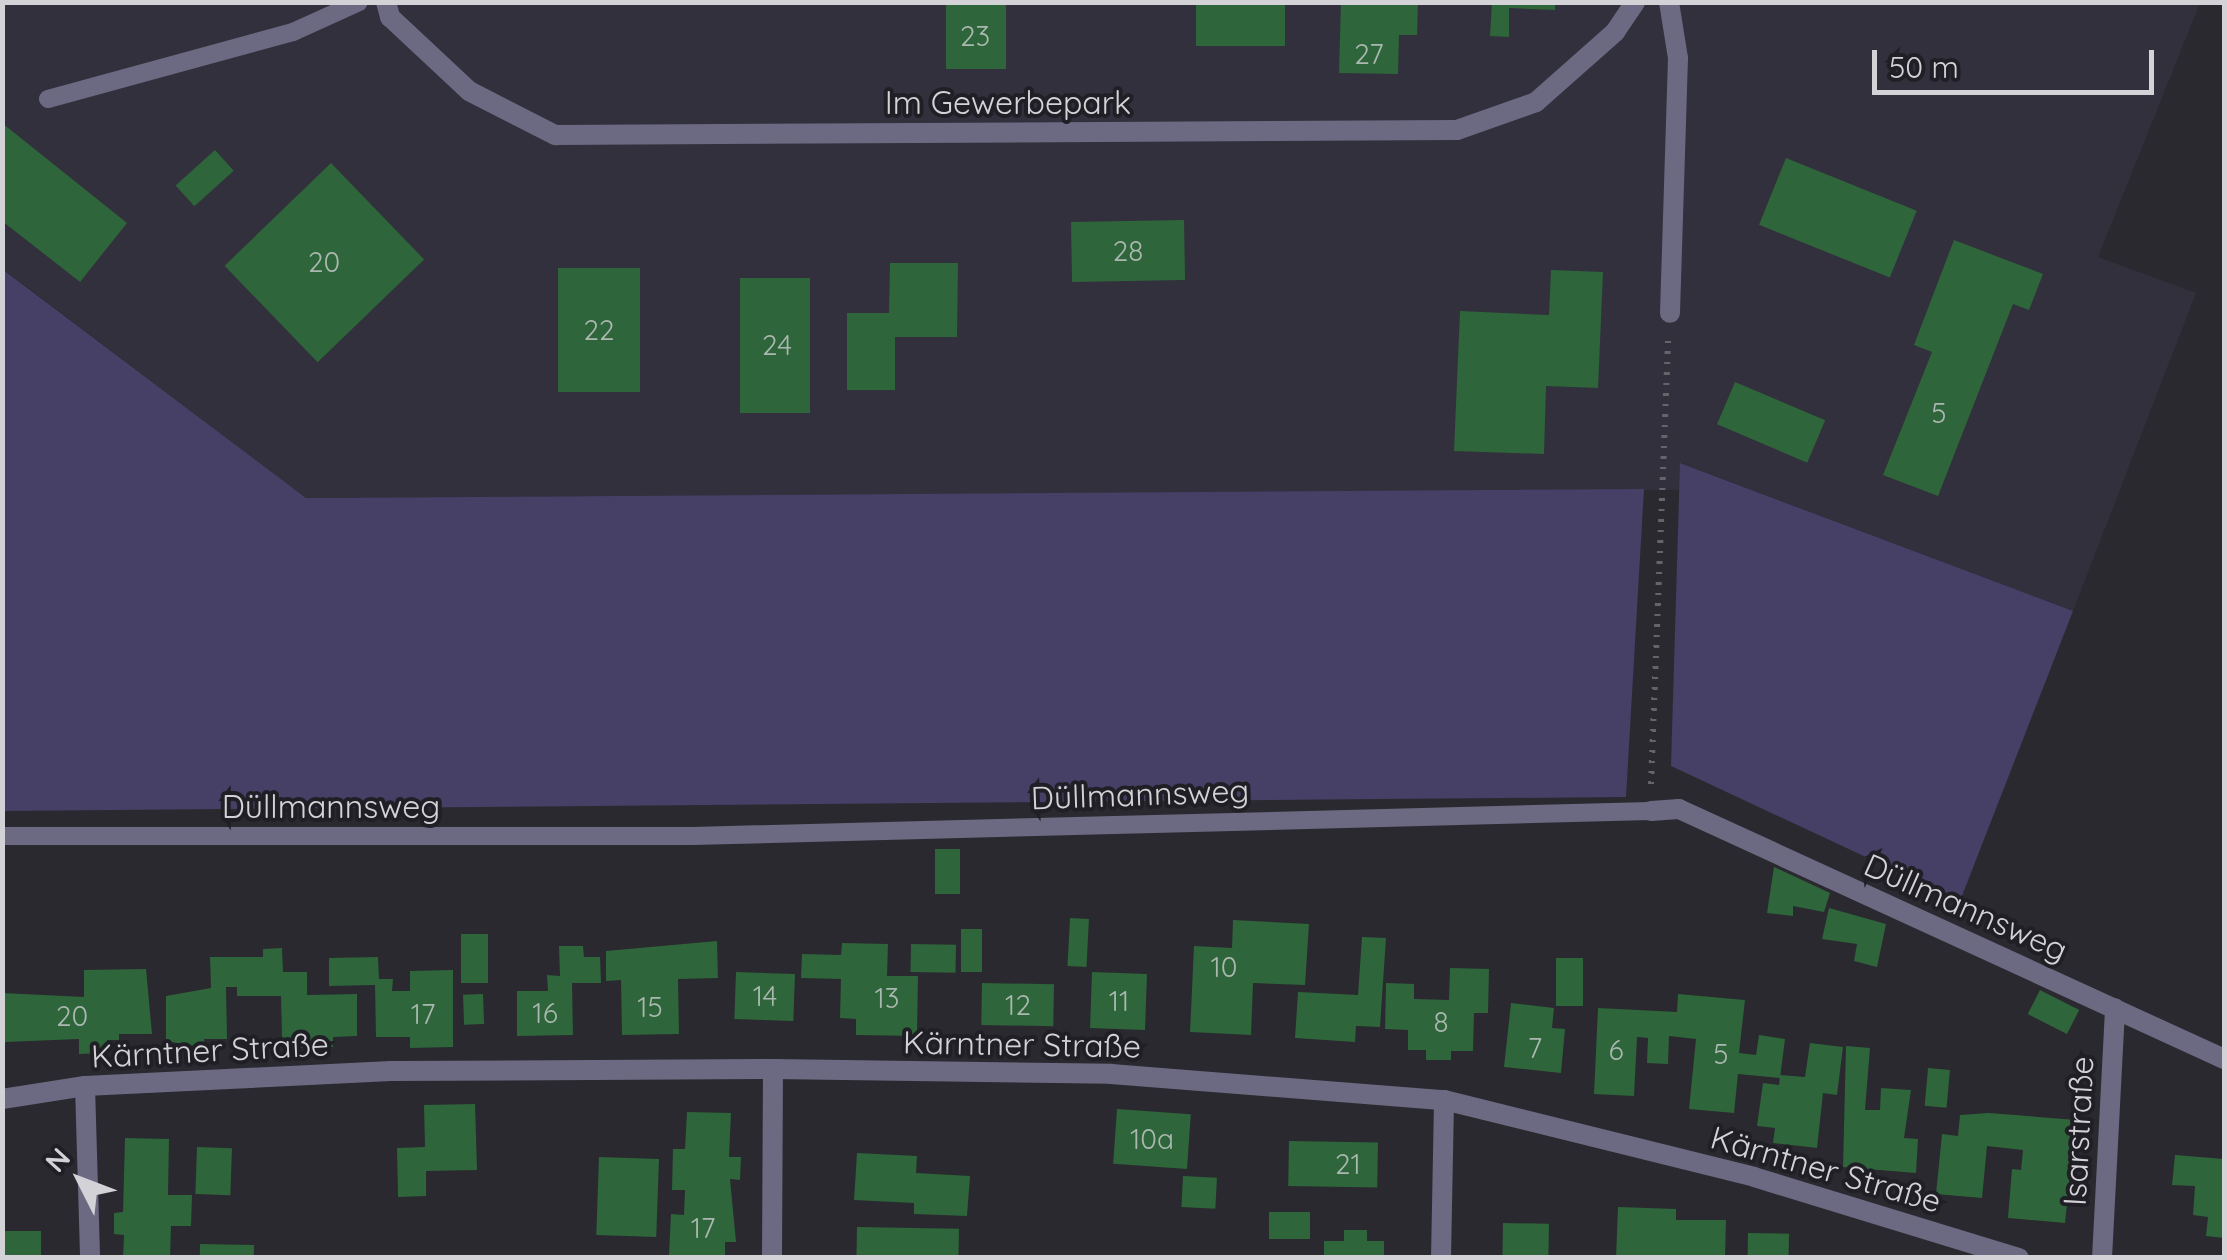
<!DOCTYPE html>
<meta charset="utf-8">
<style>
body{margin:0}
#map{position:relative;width:2227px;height:1260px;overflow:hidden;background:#2a292f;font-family:Quicksand,sans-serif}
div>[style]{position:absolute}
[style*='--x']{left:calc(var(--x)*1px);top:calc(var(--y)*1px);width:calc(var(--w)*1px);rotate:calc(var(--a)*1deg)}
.built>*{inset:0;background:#32303c}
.green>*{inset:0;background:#463f66}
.building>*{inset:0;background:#2e653a;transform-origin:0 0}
.path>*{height:6px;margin-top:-3px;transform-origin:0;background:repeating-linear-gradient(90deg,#656469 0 2.5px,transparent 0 10.5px)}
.service>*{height:18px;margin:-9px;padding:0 9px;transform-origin:9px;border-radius:9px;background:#6c6982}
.minor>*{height:20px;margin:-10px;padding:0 10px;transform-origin:10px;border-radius:10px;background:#6c6982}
span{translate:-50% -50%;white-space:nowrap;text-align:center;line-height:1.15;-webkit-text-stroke:8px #201f25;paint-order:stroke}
.number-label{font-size:28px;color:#aab8b0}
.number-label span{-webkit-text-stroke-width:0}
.street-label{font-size:32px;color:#d3d3d7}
.frame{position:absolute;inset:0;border:5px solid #d3d3d7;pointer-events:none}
.north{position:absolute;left:30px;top:1130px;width:100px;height:100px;-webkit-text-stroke:8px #201f25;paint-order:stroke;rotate:312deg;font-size:28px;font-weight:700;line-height:40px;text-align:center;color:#d3d3d7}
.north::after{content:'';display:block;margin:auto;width:35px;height:45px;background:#d3d3d7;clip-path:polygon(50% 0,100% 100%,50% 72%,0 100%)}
.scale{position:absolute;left:1872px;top:50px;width:282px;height:45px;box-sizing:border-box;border:5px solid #d3d3d7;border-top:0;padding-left:12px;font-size:30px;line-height:35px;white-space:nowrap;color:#d3d3d7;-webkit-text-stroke:8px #201f25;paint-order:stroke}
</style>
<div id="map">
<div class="built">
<div style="clip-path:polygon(2px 3px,2200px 3px,2098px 257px,2196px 293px,2073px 611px,1681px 463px,1681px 490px,306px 498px,3px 269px)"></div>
</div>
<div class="green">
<div style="clip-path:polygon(2px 269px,306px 498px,1644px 489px,1626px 797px,3px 811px)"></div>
<div style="clip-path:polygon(1680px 463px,2073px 611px,1960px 901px,1671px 766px)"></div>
</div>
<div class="building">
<div style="left:946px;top:2px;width:60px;height:67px"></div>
<div style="left:1196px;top:2px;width:89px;height:44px"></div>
<div style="clip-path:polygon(1341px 2px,1418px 2px,1417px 35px,1399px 35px,1398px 74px,1339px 73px)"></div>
<div style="clip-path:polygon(1492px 2px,1555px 2px,1555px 10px,1509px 8px,1509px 37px,1490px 36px)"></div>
<div style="clip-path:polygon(2px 123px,127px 223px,80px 282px,2px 221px)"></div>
<div style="left:215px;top:150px;width:28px;height:53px;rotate:48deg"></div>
<div style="left:1786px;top:158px;width:141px;height:72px;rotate:22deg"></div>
<div style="left:331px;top:163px;width:134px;height:148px;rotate:46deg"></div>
<div style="left:1184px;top:220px;width:60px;height:113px;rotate:89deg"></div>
<div style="clip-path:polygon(1954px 240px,2043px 274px,2029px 310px,2013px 304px,1938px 496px,1883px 475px,1932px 352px,1914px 345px)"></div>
<div style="clip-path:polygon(890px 263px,958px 263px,957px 337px,895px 337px,895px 390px,847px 390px,847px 313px,889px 313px)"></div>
<div style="left:640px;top:268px;width:124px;height:82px;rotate:90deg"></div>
<div style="clip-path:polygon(1551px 270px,1603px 272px,1598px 388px,1546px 386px,1544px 454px,1454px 451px,1460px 311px,1549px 315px)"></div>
<div style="left:740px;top:278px;width:70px;height:135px"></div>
<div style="left:1735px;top:382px;width:98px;height:46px;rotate:23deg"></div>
<div style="left:935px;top:849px;width:25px;height:45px"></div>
<div style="clip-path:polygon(1774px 867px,1830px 893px,1824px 912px,1793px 906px,1793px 916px,1767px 913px)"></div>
<div style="clip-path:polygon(1829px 908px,1886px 924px,1877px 967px,1854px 961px,1857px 944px,1822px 939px)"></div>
<div style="left:1070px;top:918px;width:19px;height:48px;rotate:3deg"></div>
<div style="clip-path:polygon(1233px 920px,1309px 924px,1305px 985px,1253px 983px,1251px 1035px,1190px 1032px,1194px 946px,1232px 948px)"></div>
<div style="left:961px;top:929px;width:21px;height:43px"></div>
<div style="left:461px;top:934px;width:27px;height:49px"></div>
<div style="clip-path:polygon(1362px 937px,1386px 938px,1380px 1027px,1356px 1026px,1355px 1042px,1295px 1038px,1298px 992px,1358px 995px)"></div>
<div style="clip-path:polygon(717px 941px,718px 978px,678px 979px,679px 1034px,622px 1035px,621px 980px,606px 981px,606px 951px)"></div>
<div style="clip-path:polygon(842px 943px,888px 944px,887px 976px,918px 976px,917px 1036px,856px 1035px,856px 1019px,840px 1018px,841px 979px,801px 978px,802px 954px,841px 955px)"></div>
<div style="left:911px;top:944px;width:45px;height:28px;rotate:1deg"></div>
<div style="clip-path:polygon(559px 946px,583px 946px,584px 957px,600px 957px,601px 983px,572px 983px,573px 1035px,517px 1036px,517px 991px,548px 991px,547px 975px,560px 976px)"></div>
<div style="clip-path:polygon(282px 948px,283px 972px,307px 972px,307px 995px,357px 994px,357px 1036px,333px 1037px,333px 1047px,299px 1048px,299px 1038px,282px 1038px,281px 996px,237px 996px,237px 987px,226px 987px,227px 1039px,204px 1039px,205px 1048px,166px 1041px,166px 996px,211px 988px,210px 957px,263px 957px,263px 949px)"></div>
<div style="clip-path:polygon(378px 957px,379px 979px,393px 979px,392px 991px,410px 991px,410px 971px,453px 970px,453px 1047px,410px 1048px,410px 1037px,376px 1037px,375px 985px,329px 986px,329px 958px)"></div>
<div style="left:1556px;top:958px;width:27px;height:48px"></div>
<div style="clip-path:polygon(1450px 968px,1489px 969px,1488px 1013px,1474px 1013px,1473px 1051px,1451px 1051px,1451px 1060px,1426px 1060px,1426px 1050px,1408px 1050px,1408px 1030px,1385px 1029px,1386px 983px,1414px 984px,1414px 999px,1449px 1000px)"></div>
<div style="clip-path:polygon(146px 969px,152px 1034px,119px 1034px,119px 1040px,107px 1040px,107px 1053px,79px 1054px,79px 1039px,5px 1042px,2px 993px,84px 997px,84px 970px)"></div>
<div style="left:736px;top:972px;width:59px;height:47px;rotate:2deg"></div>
<div style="left:1092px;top:972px;width:55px;height:56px;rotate:2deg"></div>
<div style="left:982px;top:983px;width:72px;height:42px;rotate:1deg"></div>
<div style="left:2040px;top:990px;width:44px;height:27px;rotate:27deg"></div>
<div style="left:483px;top:994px;width:30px;height:20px;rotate:88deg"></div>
<div style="clip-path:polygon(1678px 994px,1745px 1000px,1739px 1053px,1756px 1055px,1759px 1035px,1785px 1039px,1780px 1078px,1738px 1074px,1734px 1113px,1689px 1109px,1696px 1039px,1669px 1036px,1668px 1064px,1647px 1063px,1648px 1038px,1637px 1037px,1634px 1096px,1594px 1094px,1598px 1008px,1677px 1012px)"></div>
<div style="clip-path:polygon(1511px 1003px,1554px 1008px,1552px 1028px,1565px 1029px,1561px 1073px,1504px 1067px)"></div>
<div style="clip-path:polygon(1810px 1043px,1843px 1047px,1837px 1095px,1823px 1093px,1817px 1148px,1773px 1143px,1775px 1128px,1757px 1126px,1763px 1083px,1779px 1085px,1780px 1075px,1805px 1077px)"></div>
<div style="clip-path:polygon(1846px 1046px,1870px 1048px,1865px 1110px,1880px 1110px,1881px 1088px,1911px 1090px,1904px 1138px,1918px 1139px,1916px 1173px,1843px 1167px)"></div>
<div style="left:1928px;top:1068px;width:22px;height:38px;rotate:5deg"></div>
<div style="clip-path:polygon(475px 1104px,477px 1170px,426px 1171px,426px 1196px,398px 1197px,397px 1148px,425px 1147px,424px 1105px)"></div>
<div style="left:1117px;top:1109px;width:74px;height:55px;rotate:4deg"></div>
<div style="clip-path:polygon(687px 1112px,731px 1113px,729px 1157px,741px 1157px,740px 1180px,730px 1179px,736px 1242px,725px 1242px,725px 1256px,669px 1255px,671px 1214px,684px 1215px,685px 1190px,672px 1190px,673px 1149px,685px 1149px)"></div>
<div style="clip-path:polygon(1989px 1113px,2076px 1120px,2065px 1223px,2008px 1218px,2012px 1169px,2021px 1170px,2023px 1150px,1987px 1146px,1982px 1198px,1936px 1194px,1942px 1134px,1958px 1136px,1960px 1115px)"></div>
<div style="clip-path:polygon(125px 1138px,169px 1139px,168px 1195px,192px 1195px,191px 1226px,171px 1226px,170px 1258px,123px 1258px,124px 1235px,114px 1234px,114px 1213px,123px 1212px)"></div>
<div style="left:1289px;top:1141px;width:89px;height:45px;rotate:1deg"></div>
<div style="left:197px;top:1147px;width:35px;height:47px;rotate:2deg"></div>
<div style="clip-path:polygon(857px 1153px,917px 1156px,916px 1173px,970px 1176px,967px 1216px,914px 1214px,914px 1203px,854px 1200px)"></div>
<div style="clip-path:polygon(2175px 1155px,2224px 1159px,2224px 1238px,2206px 1236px,2208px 1217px,2193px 1215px,2195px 1186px,2172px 1185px)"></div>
<div style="left:599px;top:1157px;width:60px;height:78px;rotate:2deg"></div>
<div style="left:1183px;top:1176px;width:34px;height:31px;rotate:3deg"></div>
<div style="clip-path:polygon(1618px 1207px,1676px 1209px,1676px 1220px,1726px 1220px,1725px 1258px,1616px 1258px)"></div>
<div style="left:1269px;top:1212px;width:41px;height:27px"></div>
<div style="left:1503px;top:1223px;width:46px;height:35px;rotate:1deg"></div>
<div style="left:857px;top:1227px;width:102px;height:31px;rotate:1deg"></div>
<div style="clip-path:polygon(1344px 1230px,1367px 1230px,1367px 1241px,1384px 1241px,1384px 1258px,1324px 1258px,1324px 1241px,1344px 1241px)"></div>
<div style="left:41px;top:1231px;width:27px;height:39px;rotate:90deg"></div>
<div style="left:1748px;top:1233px;width:41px;height:25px;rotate:1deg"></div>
<div style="left:200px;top:1244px;width:54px;height:14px;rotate:1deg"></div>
</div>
<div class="path">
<div style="--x:1651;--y:784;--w:447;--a:-87.8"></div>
</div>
<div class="service">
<div style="--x:48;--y:99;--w:254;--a:-15.3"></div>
<div style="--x:293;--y:32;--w:72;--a:-24.4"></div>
<div style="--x:2;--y:836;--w:690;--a:0"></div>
<div style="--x:692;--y:836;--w:959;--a:-1.49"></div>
</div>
<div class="minor">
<div style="--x:386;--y:2;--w:16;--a:75"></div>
<div style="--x:390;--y:17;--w:108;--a:43.1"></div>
<div style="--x:469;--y:91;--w:97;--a:27.1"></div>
<div style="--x:555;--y:135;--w:902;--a:-0.32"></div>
<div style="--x:1457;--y:130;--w:84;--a:-19.5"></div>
<div style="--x:1536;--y:102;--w:106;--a:-41.5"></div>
<div style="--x:1615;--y:32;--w:36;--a:-56"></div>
<div style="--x:1669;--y:2;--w:57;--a:80.9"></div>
<div style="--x:1678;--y:58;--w:255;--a:91.8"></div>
<div style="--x:1651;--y:811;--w:28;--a:-4"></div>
<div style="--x:1679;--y:809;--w:600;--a:24.64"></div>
<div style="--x:85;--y:1086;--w:172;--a:88.3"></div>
<div style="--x:2;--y:1099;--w:84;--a:-8.9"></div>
<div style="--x:85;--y:1086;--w:306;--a:-2.8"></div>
<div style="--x:391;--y:1071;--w:382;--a:-0.3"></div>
<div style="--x:773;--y:1069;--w:338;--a:0.8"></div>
<div style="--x:1111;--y:1074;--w:334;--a:4.5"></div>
<div style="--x:1444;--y:1100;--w:319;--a:13.9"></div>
<div style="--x:1754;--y:1177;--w:277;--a:17"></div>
<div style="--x:772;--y:1258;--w:189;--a:-89.7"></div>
<div style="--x:1441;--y:1258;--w:158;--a:-88.9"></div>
<div style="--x:2102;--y:1258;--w:250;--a:-87"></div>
</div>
<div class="number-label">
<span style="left:975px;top:36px">23</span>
<span style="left:1369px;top:54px">27</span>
<span style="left:1128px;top:251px">28</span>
<span style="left:324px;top:262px">20</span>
<span style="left:599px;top:330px">22</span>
<span style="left:777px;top:345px">24</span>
<span style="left:1939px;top:413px">5</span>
<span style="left:1224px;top:967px">10</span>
<span style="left:765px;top:996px">14</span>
<span style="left:887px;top:998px">13</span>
<span style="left:1119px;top:1001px">11</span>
<span style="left:1018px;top:1005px">12</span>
<span style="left:650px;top:1007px">15</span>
<span style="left:545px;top:1013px">16</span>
<span style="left:423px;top:1014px">17</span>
<span style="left:72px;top:1016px">20</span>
<span style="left:1441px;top:1022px">8</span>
<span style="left:1535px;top:1048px">7</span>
<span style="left:1616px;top:1050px">6</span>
<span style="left:1721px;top:1054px">5</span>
<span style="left:1152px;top:1139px">10a</span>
<span style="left:1348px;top:1164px">21</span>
<span style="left:703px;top:1228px">17</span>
</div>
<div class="street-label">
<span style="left:1008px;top:102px">Im Gewerbepark</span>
<span style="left:1140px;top:794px;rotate:-2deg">Düllmannsweg</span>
<span style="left:331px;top:806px">Düllmannsweg</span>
<span style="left:1966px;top:907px;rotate:24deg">Düllmannsweg</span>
<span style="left:1022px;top:1044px;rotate:1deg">Kärntner Straße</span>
<span style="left:210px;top:1050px;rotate:-3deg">Kärntner Straße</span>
<span style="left:2078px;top:1131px;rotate:-87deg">Isarstraße</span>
<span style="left:1826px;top:1169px;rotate:16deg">Kärntner Straße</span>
</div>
<div class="frame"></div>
<div class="north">N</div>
<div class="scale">50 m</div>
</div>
